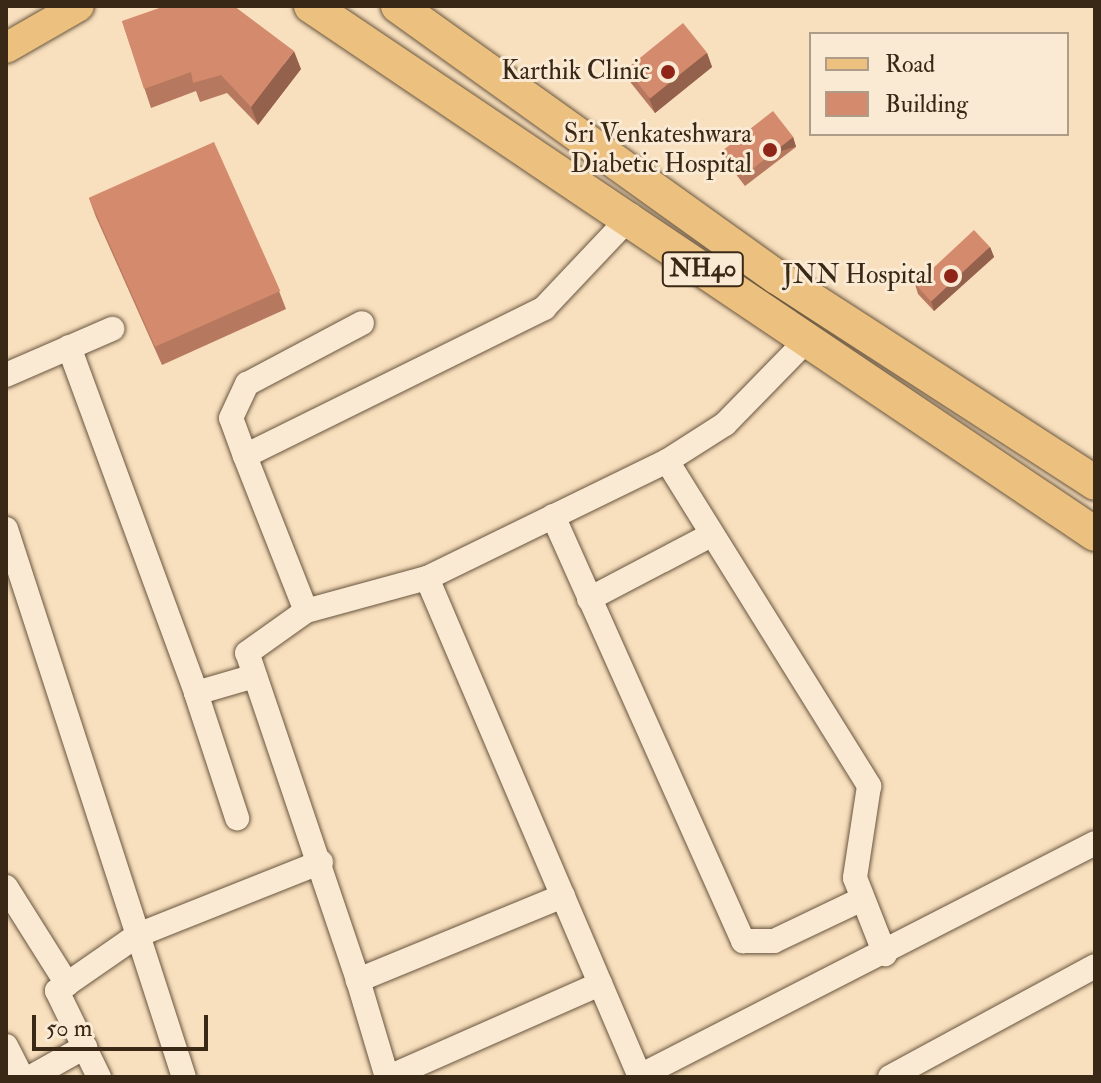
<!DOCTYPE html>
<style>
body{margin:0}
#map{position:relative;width:1101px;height:1083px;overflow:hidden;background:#f8dfbd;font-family:"IM FELL Double Pica",serif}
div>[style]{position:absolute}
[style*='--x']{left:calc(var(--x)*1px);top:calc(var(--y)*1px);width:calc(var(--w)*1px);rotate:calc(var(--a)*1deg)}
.roads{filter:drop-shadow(0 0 2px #69563f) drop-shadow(0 0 2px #69563f)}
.minor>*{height:24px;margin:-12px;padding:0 12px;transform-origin:12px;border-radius:12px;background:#faead4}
.major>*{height:30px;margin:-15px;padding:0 15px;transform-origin:15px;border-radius:15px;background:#ecc07e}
.highway>*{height:34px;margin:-17px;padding:0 17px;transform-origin:17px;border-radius:17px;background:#ecc07e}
.wall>*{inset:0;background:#b6785e}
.shaded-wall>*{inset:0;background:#94614c;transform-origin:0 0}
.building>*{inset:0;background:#d48b6d;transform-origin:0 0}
.dots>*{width:22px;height:22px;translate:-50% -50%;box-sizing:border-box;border:4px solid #faead4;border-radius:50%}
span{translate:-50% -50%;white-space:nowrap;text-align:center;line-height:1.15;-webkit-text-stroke:6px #faead4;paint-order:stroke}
.shield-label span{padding:2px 6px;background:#faead4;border:2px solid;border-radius:6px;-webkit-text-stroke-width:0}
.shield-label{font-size:24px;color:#392815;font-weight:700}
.poi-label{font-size:26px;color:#392815}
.right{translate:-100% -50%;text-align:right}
.frame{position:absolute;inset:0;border:8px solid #392815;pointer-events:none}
.legend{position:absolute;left:809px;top:32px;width:260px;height:104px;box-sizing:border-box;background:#faead4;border:2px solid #ad9c88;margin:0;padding:10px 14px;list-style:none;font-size:24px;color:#392815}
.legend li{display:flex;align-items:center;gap:16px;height:40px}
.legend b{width:40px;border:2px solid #ad9c88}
.scale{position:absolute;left:32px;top:1015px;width:176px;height:36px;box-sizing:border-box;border:4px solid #392815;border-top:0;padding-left:10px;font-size:24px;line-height:28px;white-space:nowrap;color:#392815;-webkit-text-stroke:6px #faead4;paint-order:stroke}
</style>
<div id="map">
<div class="roads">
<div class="minor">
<div style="--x:69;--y:347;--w:369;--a:69.8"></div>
<div style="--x:196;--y:693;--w:61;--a:-16.1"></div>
<div style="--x:6;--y:375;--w:116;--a:-23.5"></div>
<div style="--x:245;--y:456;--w:40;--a:-110.2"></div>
<div style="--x:231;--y:418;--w:38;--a:-65"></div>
<div style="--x:247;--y:384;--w:130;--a:-27.9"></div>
<div style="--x:667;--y:461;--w:383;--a:58.1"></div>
<div style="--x:869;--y:786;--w:93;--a:98.7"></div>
<div style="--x:855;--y:878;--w:82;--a:68.5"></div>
<div style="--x:553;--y:516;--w:466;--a:65.9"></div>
<div style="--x:743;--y:941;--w:31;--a:0"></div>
<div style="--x:774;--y:941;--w:98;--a:-25.5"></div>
<div style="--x:6;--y:529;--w:427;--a:72"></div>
<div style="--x:138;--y:935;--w:197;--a:-21.7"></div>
<div style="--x:427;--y:578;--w:543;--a:66.88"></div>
<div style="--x:589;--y:599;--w:138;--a:-27.7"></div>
<div style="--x:306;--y:611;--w:167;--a:-111.5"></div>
<div style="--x:245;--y:456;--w:334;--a:-26.3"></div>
<div style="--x:544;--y:308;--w:127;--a:-46.6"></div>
<div style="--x:196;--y:693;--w:132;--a:71.8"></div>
<div style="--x:6;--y:887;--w:115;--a:57.8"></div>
<div style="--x:563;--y:896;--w:222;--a:157.7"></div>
<div style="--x:358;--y:980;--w:345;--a:-108.7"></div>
<div style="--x:247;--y:653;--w:72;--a:-35.4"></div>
<div style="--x:306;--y:611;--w:125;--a:-15.3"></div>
<div style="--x:427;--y:578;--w:267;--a:-26"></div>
<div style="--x:667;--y:461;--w:69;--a:-32.5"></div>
<div style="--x:725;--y:424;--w:115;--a:-45.7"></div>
<div style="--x:358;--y:980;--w:101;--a:73.4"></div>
<div style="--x:6;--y:1046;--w:35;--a:63"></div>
<div style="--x:31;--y:1077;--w:62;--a:-29.1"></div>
<div style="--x:99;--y:1077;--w:96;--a:-116"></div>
<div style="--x:57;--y:991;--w:98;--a:-34.7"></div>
<div style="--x:138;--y:935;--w:149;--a:72.1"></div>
<div style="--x:389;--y:1077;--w:231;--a:-23.8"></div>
<div style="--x:638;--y:1077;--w:513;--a:-27.11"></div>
<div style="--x:890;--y:1077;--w:233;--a:-28.4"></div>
</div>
<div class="major">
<div style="--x:6;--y:48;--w:84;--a:-29.9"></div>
</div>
<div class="highway">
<div style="--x:311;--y:6;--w:945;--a:33.96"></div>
<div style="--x:398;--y:6;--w:466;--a:35.6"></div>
<div style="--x:777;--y:277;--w:379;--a:32.9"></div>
</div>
</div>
<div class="wall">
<div style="clip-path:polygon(122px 21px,301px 69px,258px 125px,227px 93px,200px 102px,196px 91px,151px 108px)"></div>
<div style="clip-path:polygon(707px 53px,712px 67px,655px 113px,631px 83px,626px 69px)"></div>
<div style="clip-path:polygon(793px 137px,796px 147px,745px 186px,725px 160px,722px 150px)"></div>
<div style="clip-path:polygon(89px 198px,279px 291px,286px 309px,162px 365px,96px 217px)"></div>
<div style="clip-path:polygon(990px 247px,994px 257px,934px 311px,918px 294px,915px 284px)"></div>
</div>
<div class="shaded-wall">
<div style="clip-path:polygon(294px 51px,301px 69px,258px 125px,251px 107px)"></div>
<div style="clip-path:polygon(707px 53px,712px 67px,655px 113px,649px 98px)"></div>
<div style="left:793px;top:137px;width:10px;height:64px;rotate:73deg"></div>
<div style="clip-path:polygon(990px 247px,994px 257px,934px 311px,931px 301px)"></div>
</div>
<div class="building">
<div style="clip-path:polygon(165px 6px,234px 6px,294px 51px,251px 107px,221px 75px,193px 83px,191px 72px,144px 89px,122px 21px)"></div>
<div style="left:683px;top:23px;width:38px;height:73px;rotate:51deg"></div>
<div style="left:773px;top:111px;width:33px;height:64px;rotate:52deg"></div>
<div style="left:214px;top:142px;width:163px;height:137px;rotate:66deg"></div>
<div style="left:974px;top:230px;width:23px;height:80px;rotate:47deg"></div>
</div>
<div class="dots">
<div style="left:668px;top:72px;background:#8f2418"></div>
<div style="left:770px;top:150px;background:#8f2418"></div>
<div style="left:951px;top:276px;background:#8f2418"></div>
</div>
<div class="shield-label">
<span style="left:703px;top:269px">NH40</span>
</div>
<div class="poi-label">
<span class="right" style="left:650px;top:72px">Karthik Clinic</span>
<span class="right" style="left:752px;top:150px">Sri Venkateshwara<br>Diabetic Hospital</span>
<span class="right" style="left:933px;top:276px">JNN Hospital</span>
</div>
<div class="frame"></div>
<ul class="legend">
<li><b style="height:10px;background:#ecc07e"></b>Road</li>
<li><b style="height:22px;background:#d48b6d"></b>Building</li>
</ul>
<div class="scale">50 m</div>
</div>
